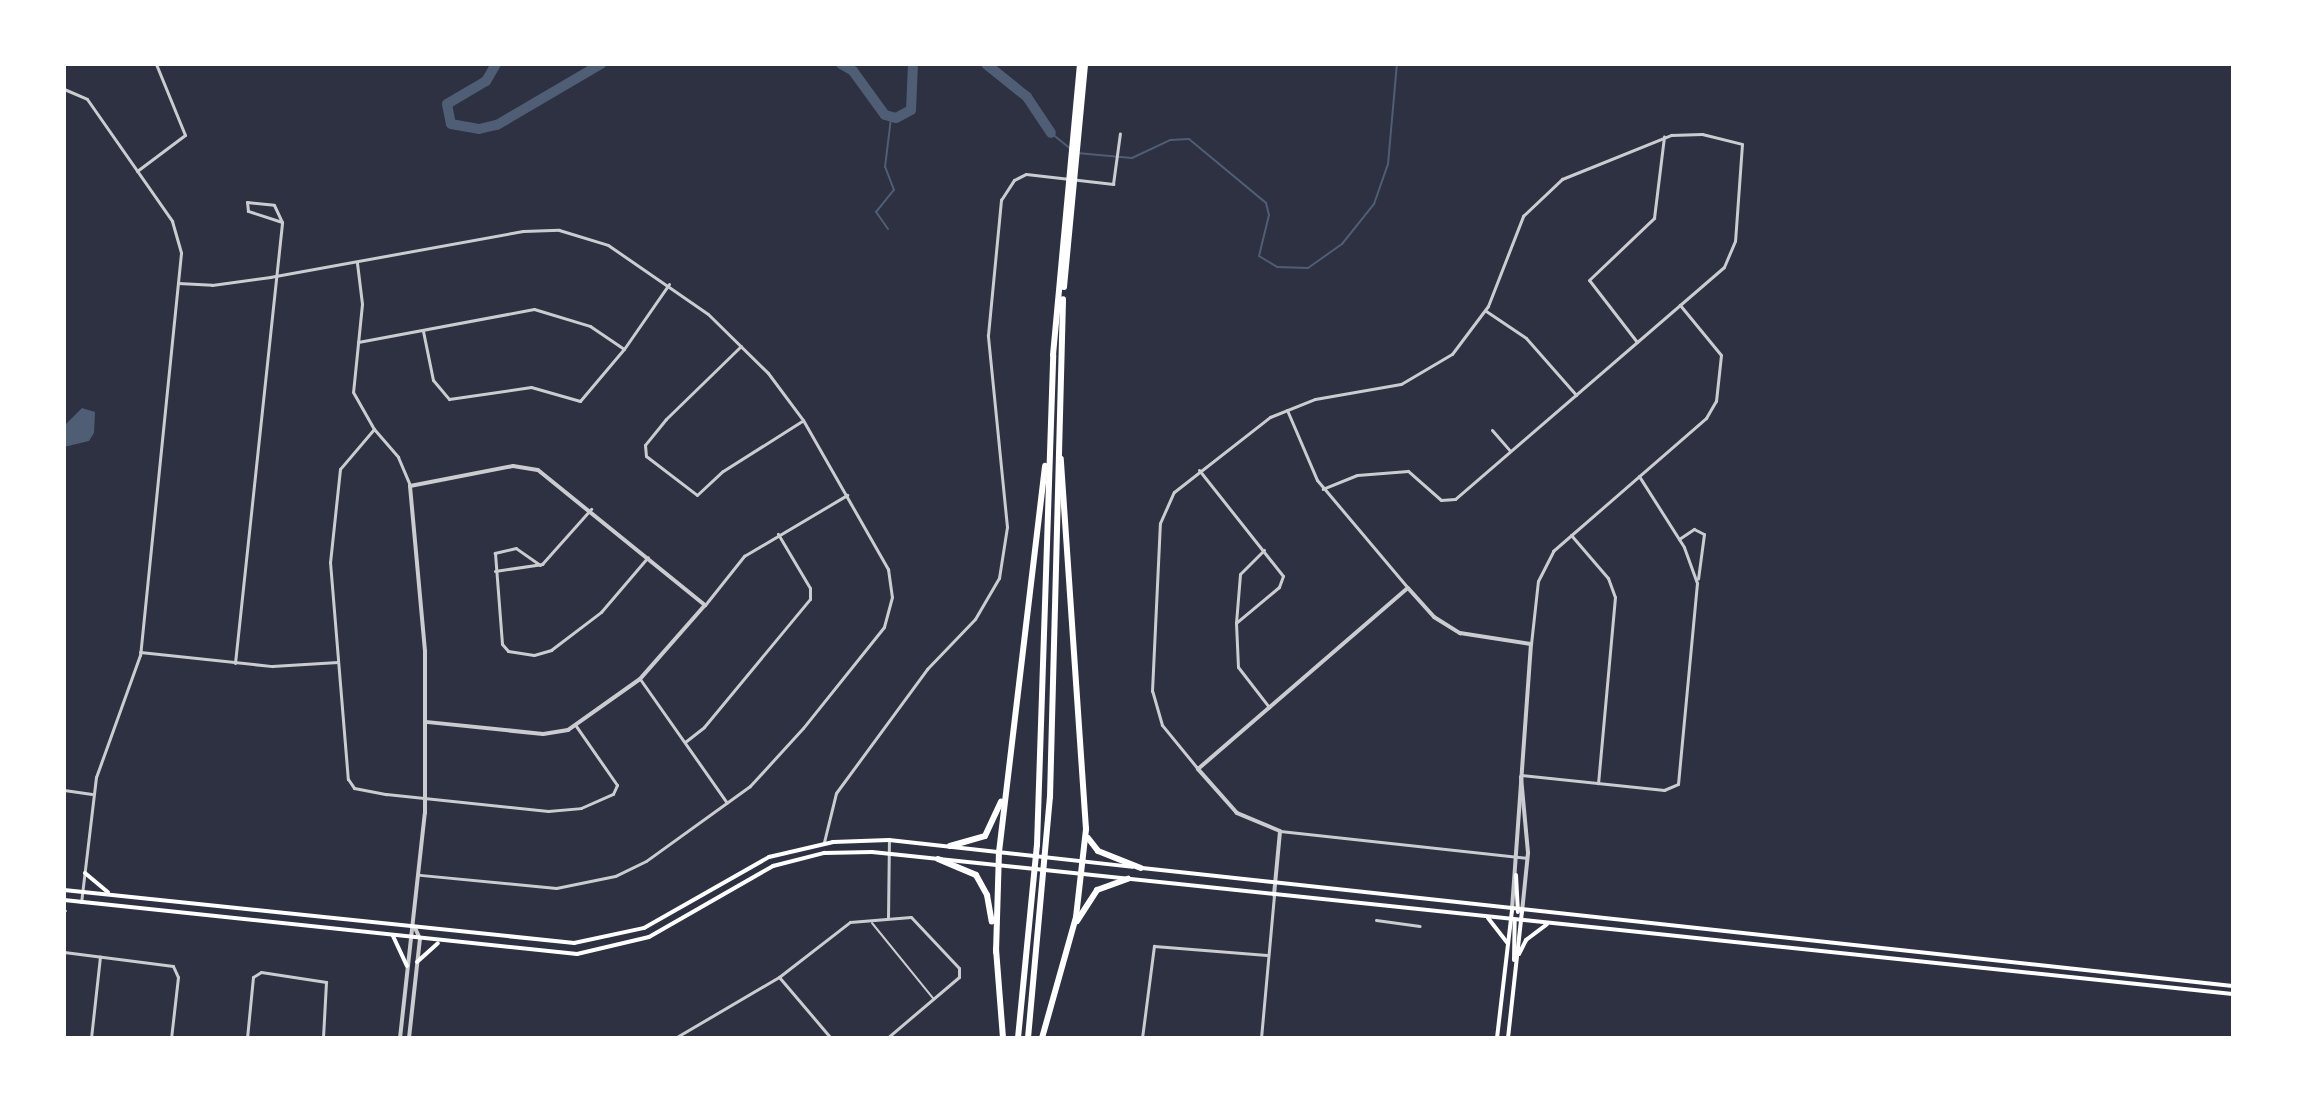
<!DOCTYPE html>
<style>
body{margin:0}
#map{position:relative;width:2297px;height:1102px;overflow:hidden;background:#2d3142;font-family:"Noto Serif",serif}
div>[style]{position:absolute}
[style*='--x']{left:calc(var(--x)*1px);top:calc(var(--y)*1px);width:calc(var(--w)*1px);rotate:calc(var(--a)*1deg)}
.water>*{inset:0;background:#4f5d75}
.stream>*{height:2px;margin:-1px;padding:0 1px;transform-origin:1px;border-radius:1px;background:#4f5d75}
.river>*{height:10px;margin:-5px;padding:0 5px;transform-origin:5px;border-radius:5px;background:#4f5d75}
.service>*{height:2px;margin:-1px;padding:0 1px;transform-origin:1px;border-radius:1px;background:#caccd0}
.minor>*{height:3px;margin:-1.5px;padding:0 1.5px;transform-origin:1.5px;border-radius:1.5px;background:#caccd0}
.tertiary>*{height:4px;margin:-2px;padding:0 2px;transform-origin:2px;border-radius:2px;background:#caccd0}
.secondary>*{height:4px;margin:-2px;padding:0 2px;transform-origin:2px;border-radius:2px;background:#fff}
.motorway>*{height:6px;margin:-3px;padding:0 3px;transform-origin:3px;border-radius:3px;background:#fff}
span{translate:-50% -50%;white-space:nowrap;text-align:center;line-height:1.15;-webkit-text-stroke:6px #fff;paint-order:stroke}
.frame{position:absolute;inset:0;border:66px solid #fff;pointer-events:none}
</style>
<div id="map">
<div class="water">
<div style="clip-path:polygon(82px 408px,95px 412px,94px 433px,89px 441px,64px 447px,64px 426px)"></div>
</div>
<div class="stream">
<div style="--x:1051;--y:133;--w:27;--a:39"></div>
<div style="--x:1077;--y:153;--w:55;--a:5.2"></div>
<div style="--x:1132;--y:158;--w:42;--a:-25.3"></div>
<div style="--x:1170;--y:140;--w:19;--a:-3"></div>
<div style="--x:1189;--y:139;--w:100;--a:39.7"></div>
<div style="--x:1266;--y:203;--w:12;--a:76"></div>
<div style="--x:1269;--y:215;--w:42;--a:103.7"></div>
<div style="--x:1259;--y:256;--w:21;--a:31"></div>
<div style="--x:1277;--y:267;--w:31;--a:2"></div>
<div style="--x:1308;--y:268;--w:42;--a:-35.2"></div>
<div style="--x:1342;--y:244;--w:51;--a:-51.3"></div>
<div style="--x:1374;--y:204;--w:42;--a:-70.7"></div>
<div style="--x:1388;--y:164;--w:100;--a:-84.9"></div>
<div style="--x:888;--y:229;--w:21;--a:-125"></div>
<div style="--x:876;--y:212;--w:28;--a:-51"></div>
<div style="--x:894;--y:190;--w:25;--a:-111"></div>
<div style="--x:885;--y:167;--w:49;--a:-83"></div>
</div>
<div class="river">
<div style="--x:496;--y:64;--w:20;--a:120"></div>
<div style="--x:486;--y:81;--w:45;--a:149.5"></div>
<div style="--x:447;--y:104;--w:20;--a:79"></div>
<div style="--x:451;--y:124;--w:28;--a:10"></div>
<div style="--x:479;--y:129;--w:18;--a:-13"></div>
<div style="--x:497;--y:125;--w:121;--a:-30.4"></div>
<div style="--x:841;--y:64;--w:14;--a:30"></div>
<div style="--x:853;--y:71;--w:54;--a:54"></div>
<div style="--x:885;--y:115;--w:11;--a:15"></div>
<div style="--x:896;--y:118;--w:17;--a:-28"></div>
<div style="--x:911;--y:110;--w:46;--a:-87.5"></div>
<div style="--x:986;--y:64;--w:53;--a:38.8"></div>
<div style="--x:1027;--y:97;--w:43;--a:56.3"></div>
</div>
<div class="service">
<div style="--x:64;--y:911;--w:2;--a:0"></div>
<div style="--x:872;--y:923;--w:97;--a:50.9"></div>
</div>
<div class="minor">
<div style="--x:64;--y:89;--w:25;--a:23"></div>
<div style="--x:87;--y:99;--w:149;--a:55.1"></div>
<div style="--x:172;--y:221;--w:33;--a:74"></div>
<div style="--x:181;--y:253;--w:404;--a:95.8"></div>
<div style="--x:140;--y:655;--w:130;--a:109.8"></div>
<div style="--x:96;--y:777;--w:126;--a:96.8"></div>
<div style="--x:137;--y:171;--w:60;--a:-36.9"></div>
<div style="--x:185;--y:135;--w:77;--a:-112.2"></div>
<div style="--x:357;--y:263;--w:41;--a:83"></div>
<div style="--x:362;--y:304;--w:88;--a:95.8"></div>
<div style="--x:353;--y:392;--w:43;--a:60.4"></div>
<div style="--x:374;--y:429;--w:52;--a:130.4"></div>
<div style="--x:340;--y:469;--w:94;--a:96.1"></div>
<div style="--x:330;--y:562;--w:218;--a:85.3"></div>
<div style="--x:348;--y:779;--w:11;--a:56"></div>
<div style="--x:354;--y:788;--w:33;--a:11"></div>
<div style="--x:386;--y:794;--w:163;--a:6"></div>
<div style="--x:548;--y:811;--w:33;--a:-5"></div>
<div style="--x:581;--y:808;--w:35;--a:-24"></div>
<div style="--x:613;--y:794;--w:10;--a:-66"></div>
<div style="--x:617;--y:785;--w:72;--a:-124.8"></div>
<div style="--x:178;--y:283;--w:34;--a:3"></div>
<div style="--x:212;--y:285;--w:59;--a:-7.9"></div>
<div style="--x:270;--y:277;--w:257;--a:-10.3"></div>
<div style="--x:523;--y:231;--w:36;--a:-2"></div>
<div style="--x:559;--y:230;--w:51;--a:17"></div>
<div style="--x:608;--y:245;--w:121;--a:34.6"></div>
<div style="--x:708;--y:314;--w:84;--a:44.5"></div>
<div style="--x:768;--y:373;--w:59;--a:53.3"></div>
<div style="--x:803;--y:420;--w:172;--a:60.3"></div>
<div style="--x:888;--y:569;--w:28;--a:82"></div>
<div style="--x:892;--y:597;--w:31;--a:105"></div>
<div style="--x:884;--y:627;--w:129;--a:128.7"></div>
<div style="--x:803;--y:728;--w:79;--a:132.4"></div>
<div style="--x:750;--y:786;--w:128;--a:144.2"></div>
<div style="--x:646;--y:861;--w:34;--a:154"></div>
<div style="--x:615;--y:876;--w:60;--a:168.5"></div>
<div style="--x:556;--y:888;--w:137;--a:-174.5"></div>
<div style="--x:1486;--y:311;--w:48;--a:34"></div>
<div style="--x:1526;--y:338;--w:76;--a:48.7"></div>
<div style="--x:423;--y:331;--w:50;--a:78.5"></div>
<div style="--x:433;--y:380;--w:25;--a:50"></div>
<div style="--x:449;--y:399;--w:83;--a:-8.3"></div>
<div style="--x:531;--y:387;--w:51;--a:15.9"></div>
<div style="--x:580;--y:401;--w:68;--a:-49.8"></div>
<div style="--x:624;--y:349;--w:79;--a:-55.3"></div>
<div style="--x:358;--y:342;--w:179;--a:-10.6"></div>
<div style="--x:534;--y:309;--w:59;--a:16.9"></div>
<div style="--x:590;--y:326;--w:41;--a:34.1"></div>
<div style="--x:1637;--y:342;--w:78;--a:-127.7"></div>
<div style="--x:1589;--y:280;--w:90;--a:-43.6"></div>
<div style="--x:1654;--y:218;--w:82;--a:-83"></div>
<div style="--x:741;--y:346;--w:105;--a:135.8"></div>
<div style="--x:666;--y:419;--w:33;--a:129"></div>
<div style="--x:645;--y:445;--w:11;--a:85"></div>
<div style="--x:646;--y:456;--w:64;--a:37.4"></div>
<div style="--x:697;--y:495;--w:35;--a:-43"></div>
<div style="--x:723;--y:471;--w:93;--a:-32.3"></div>
<div style="--x:1287;--y:410;--w:76;--a:66.8"></div>
<div style="--x:1317;--y:480;--w:140;--a:49.9"></div>
<div style="--x:374;--y:429;--w:37;--a:49"></div>
<div style="--x:398;--y:457;--w:30;--a:67"></div>
<div style="--x:1492;--y:430;--w:28;--a:49"></div>
<div style="--x:1199;--y:470;--w:135;--a:51.6"></div>
<div style="--x:1283;--y:576;--w:12;--a:110"></div>
<div style="--x:1279;--y:587;--w:56;--a:140.1"></div>
<div style="--x:1236;--y:623;--w:44;--a:87.4"></div>
<div style="--x:1238;--y:667;--w:51;--a:52.2"></div>
<div style="--x:1571;--y:535;--w:57;--a:49.3"></div>
<div style="--x:1608;--y:578;--w:20;--a:70"></div>
<div style="--x:1615;--y:597;--w:187;--a:95.2"></div>
<div style="--x:1679;--y:539;--w:18;--a:-34"></div>
<div style="--x:1694;--y:529;--w:11;--a:27"></div>
<div style="--x:1704;--y:534;--w:45;--a:97.6"></div>
<div style="--x:540;--y:565;--w:29;--a:-145"></div>
<div style="--x:516;--y:548;--w:22;--a:167"></div>
<div style="--x:495;--y:553;--w:91;--a:85.6"></div>
<div style="--x:502;--y:644;--w:9;--a:49"></div>
<div style="--x:508;--y:651;--w:26;--a:9"></div>
<div style="--x:534;--y:655;--w:18;--a:-16"></div>
<div style="--x:551;--y:650;--w:63;--a:-37.2"></div>
<div style="--x:601;--y:612;--w:72;--a:-49.5"></div>
<div style="--x:495;--y:571;--w:48;--a:-8.5"></div>
<div style="--x:542;--y:564;--w:74;--a:-48.3"></div>
<div style="--x:705;--y:605;--w:63;--a:-51.5"></div>
<div style="--x:744;--y:556;--w:120;--a:-30.6"></div>
<div style="--x:1236;--y:623;--w:49;--a:-85.3"></div>
<div style="--x:1240;--y:574;--w:34;--a:-45"></div>
<div style="--x:1531;--y:644;--w:63;--a:-83.7"></div>
<div style="--x:1538;--y:581;--w:34;--a:-63"></div>
<div style="--x:1553;--y:551;--w:203;--a:-41"></div>
<div style="--x:1706;--y:418;--w:20;--a:-60"></div>
<div style="--x:1716;--y:401;--w:46;--a:-83.8"></div>
<div style="--x:1721;--y:355;--w:65;--a:-129.4"></div>
<div style="--x:140;--y:652;--w:133;--a:6.1"></div>
<div style="--x:272;--y:666;--w:66;--a:-3.5"></div>
<div style="--x:235;--y:663;--w:443;--a:-83.9"></div>
<div style="--x:282;--y:222;--w:36;--a:-162"></div>
<div style="--x:248;--y:211;--w:9;--a:-96"></div>
<div style="--x:247;--y:202;--w:27;--a:6"></div>
<div style="--x:274;--y:205;--w:19;--a:65"></div>
<div style="--x:640;--y:679;--w:151;--a:54.9"></div>
<div style="--x:685;--y:742;--w:24;--a:-38"></div>
<div style="--x:704;--y:727;--w:166;--a:-50.4"></div>
<div style="--x:810;--y:599;--w:11;--a:-90"></div>
<div style="--x:810;--y:588;--w:63;--a:-120.7"></div>
<div style="--x:1198;--y:769;--w:57;--a:-129.3"></div>
<div style="--x:1162;--y:725;--w:35;--a:-106"></div>
<div style="--x:1152;--y:691;--w:168;--a:-87.3"></div>
<div style="--x:1160;--y:523;--w:34;--a:-66"></div>
<div style="--x:1174;--y:492;--w:122;--a:-38"></div>
<div style="--x:1270;--y:417;--w:48;--a:-21.8"></div>
<div style="--x:1315;--y:399;--w:87;--a:-9.9"></div>
<div style="--x:1401;--y:384;--w:59;--a:-30.5"></div>
<div style="--x:1452;--y:354;--w:60;--a:-53.1"></div>
<div style="--x:1488;--y:306;--w:97;--a:-68.7"></div>
<div style="--x:1523;--y:216;--w:54;--a:-43.5"></div>
<div style="--x:1562;--y:179;--w:118;--a:-22"></div>
<div style="--x:1671;--y:135;--w:31;--a:-2"></div>
<div style="--x:1702;--y:134;--w:41;--a:14"></div>
<div style="--x:1742;--y:144;--w:97;--a:94.1"></div>
<div style="--x:1735;--y:241;--w:28;--a:113"></div>
<div style="--x:1724;--y:267;--w:355;--a:139.2"></div>
<div style="--x:1455;--y:499;--w:14;--a:176"></div>
<div style="--x:1441;--y:500;--w:44;--a:-138.7"></div>
<div style="--x:1408;--y:471;--w:51;--a:175.5"></div>
<div style="--x:1357;--y:475;--w:37;--a:158"></div>
<div style="--x:1521;--y:775;--w:144;--a:6"></div>
<div style="--x:1664;--y:790;--w:15;--a:-23"></div>
<div style="--x:1678;--y:784;--w:202;--a:-84.6"></div>
<div style="--x:1697;--y:583;--w:38;--a:-110"></div>
<div style="--x:1684;--y:547;--w:84;--a:-122.4"></div>
<div style="--x:64;--y:790;--w:28;--a:8"></div>
<div style="--x:1280;--y:831;--w:248;--a:6.2"></div>
<div style="--x:824;--y:842;--w:50;--a:-76.2"></div>
<div style="--x:836;--y:793;--w:154;--a:-53.7"></div>
<div style="--x:927;--y:669;--w:69;--a:-46.2"></div>
<div style="--x:975;--y:619;--w:48;--a:-59.7"></div>
<div style="--x:999;--y:578;--w:52;--a:-81.1"></div>
<div style="--x:1007;--y:527;--w:193;--a:-95.7"></div>
<div style="--x:988;--y:335;--w:136;--a:-84.5"></div>
<div style="--x:1001;--y:200;--w:24;--a:-57"></div>
<div style="--x:1014;--y:180;--w:13;--a:-27"></div>
<div style="--x:1026;--y:174;--w:88;--a:6.6"></div>
<div style="--x:1113;--y:184;--w:51;--a:-82.2"></div>
<div style="--x:888;--y:918;--w:78;--a:-89.3"></div>
<div style="--x:1376;--y:920;--w:44;--a:7.8"></div>
<div style="--x:64;--y:952;--w:110;--a:7.3"></div>
<div style="--x:173;--y:966;--w:12;--a:66"></div>
<div style="--x:178;--y:977;--w:61;--a:96.5"></div>
<div style="--x:779;--y:977;--w:80;--a:49.6"></div>
<div style="--x:91;--y:1038;--w:82;--a:-83.7"></div>
<div style="--x:247;--y:1038;--w:61;--a:-84.4"></div>
<div style="--x:253;--y:977;--w:9;--a:-32"></div>
<div style="--x:261;--y:972;--w:66;--a:8.7"></div>
<div style="--x:326;--y:982;--w:56;--a:93.1"></div>
<div style="--x:675;--y:1038;--w:121;--a:-30.4"></div>
<div style="--x:779;--y:977;--w:90;--a:-37.8"></div>
<div style="--x:850;--y:922;--w:61;--a:-4.7"></div>
<div style="--x:911;--y:917;--w:70;--a:46.7"></div>
<div style="--x:959;--y:968;--w:9;--a:90"></div>
<div style="--x:959;--y:977;--w:94;--a:139.7"></div>
<div style="--x:1142;--y:1038;--w:93;--a:-82.6"></div>
<div style="--x:1154;--y:946;--w:113;--a:4.6"></div>
<div style="--x:1261;--y:1038;--w:144;--a:-84.8"></div>
</div>
<div class="tertiary">
<div style="--x:1521;--y:777;--w:76;--a:84.7"></div>
<div style="--x:1528;--y:853;--w:59;--a:95.8"></div>
<div style="--x:1274;--y:895;--w:64;--a:-84.6"></div>
<div style="--x:1280;--y:831;--w:47;--a:-157.3"></div>
<div style="--x:1237;--y:813;--w:59;--a:-131.6"></div>
<div style="--x:1198;--y:769;--w:277;--a:-40.8"></div>
<div style="--x:1408;--y:588;--w:39;--a:48"></div>
<div style="--x:1434;--y:617;--w:31;--a:32"></div>
<div style="--x:1460;--y:633;--w:72;--a:8.8"></div>
<div style="--x:1531;--y:644;--w:268;--a:94.1"></div>
<div style="--x:400;--y:1038;--w:226;--a:-83.7"></div>
<div style="--x:425;--y:813;--w:162;--a:-90"></div>
<div style="--x:425;--y:651;--w:166;--a:-95.2"></div>
<div style="--x:410;--y:486;--w:105;--a:-11"></div>
<div style="--x:513;--y:466;--w:25;--a:9"></div>
<div style="--x:538;--y:470;--w:215;--a:39"></div>
<div style="--x:705;--y:605;--w:98;--a:131.3"></div>
<div style="--x:640;--y:679;--w:88;--a:144.7"></div>
<div style="--x:568;--y:730;--w:25;--a:171"></div>
<div style="--x:543;--y:734;--w:118;--a:-174.1"></div>
<div style="--x:409;--y:1038;--w:100;--a:-83.7"></div>
<div style="--x:420;--y:939;--w:12;--a:-114"></div>
</div>
<div class="secondary">
<div style="--x:1142;--y:868;--w:1097;--a:6.17"></div>
<div style="--x:85;--y:873;--w:30;--a:40"></div>
<div style="--x:1516;--y:875;--w:37;--a:87"></div>
<div style="--x:64;--y:890;--w:513;--a:5.93"></div>
<div style="--x:574;--y:943;--w:72;--a:-12.1"></div>
<div style="--x:644;--y:928;--w:144;--a:-29.6"></div>
<div style="--x:769;--y:857;--w:66;--a:-13.2"></div>
<div style="--x:833;--y:842;--w:56;--a:-2"></div>
<div style="--x:889;--y:840;--w:245;--a:6.3"></div>
<div style="--x:64;--y:900;--w:516;--a:6.01"></div>
<div style="--x:577;--y:954;--w:74;--a:-13.3"></div>
<div style="--x:649;--y:937;--w:143;--a:-29.8"></div>
<div style="--x:773;--y:866;--w:53;--a:-14.3"></div>
<div style="--x:824;--y:853;--w:48;--a:-1.2"></div>
<div style="--x:872;--y:852;--w:1368;--a:5.96"></div>
<div style="--x:1488;--y:918;--w:31;--a:52"></div>
<div style="--x:393;--y:936;--w:33;--a:65"></div>
<div style="--x:1519;--y:954;--w:16;--a:-63"></div>
<div style="--x:1526;--y:940;--w:26;--a:-37"></div>
<div style="--x:1514;--y:960;--w:39;--a:-89"></div>
<div style="--x:417;--y:962;--w:28;--a:-42"></div>
<div style="--x:1497;--y:1038;--w:128;--a:-83.3"></div>
<div style="--x:1508;--y:1038;--w:127;--a:-83.7"></div>
</div>
<div class="motorway">
<div style="--x:1064;--y:287;--w:224;--a:-84.6"></div>
<div style="--x:1088;--y:838;--w:16;--a:52"></div>
<div style="--x:1098;--y:851;--w:46;--a:21.6"></div>
<div style="--x:950;--y:846;--w:36;--a:-16"></div>
<div style="--x:985;--y:836;--w:38;--a:-65"></div>
<div style="--x:938;--y:859;--w:41;--a:22.8"></div>
<div style="--x:976;--y:875;--w:23;--a:61"></div>
<div style="--x:987;--y:895;--w:27;--a:80"></div>
<div style="--x:1077;--y:921;--w:37;--a:-57"></div>
<div style="--x:1097;--y:890;--w:33;--a:-20"></div>
<div style="--x:996;--y:949;--w:89;--a:85.5"></div>
<div style="--x:996;--y:952;--w:100;--a:-88.3"></div>
<div style="--x:999;--y:852;--w:389;--a:-83.2"></div>
<div style="--x:1018;--y:1038;--w:194;--a:-84.4"></div>
<div style="--x:1037;--y:845;--w:490;--a:-88.1"></div>
<div style="--x:1053;--y:355;--w:292;--a:-84.7"></div>
<div style="--x:1028;--y:1038;--w:242;--a:-84.8"></div>
<div style="--x:1050;--y:797;--w:498;--a:-88.5"></div>
<div style="--x:1042;--y:1038;--w:126;--a:-74.3"></div>
<div style="--x:1076;--y:917;--w:89;--a:-83.5"></div>
<div style="--x:1086;--y:829;--w:371;--a:-93.9"></div>
</div>
<div class="frame"></div>
</div>
